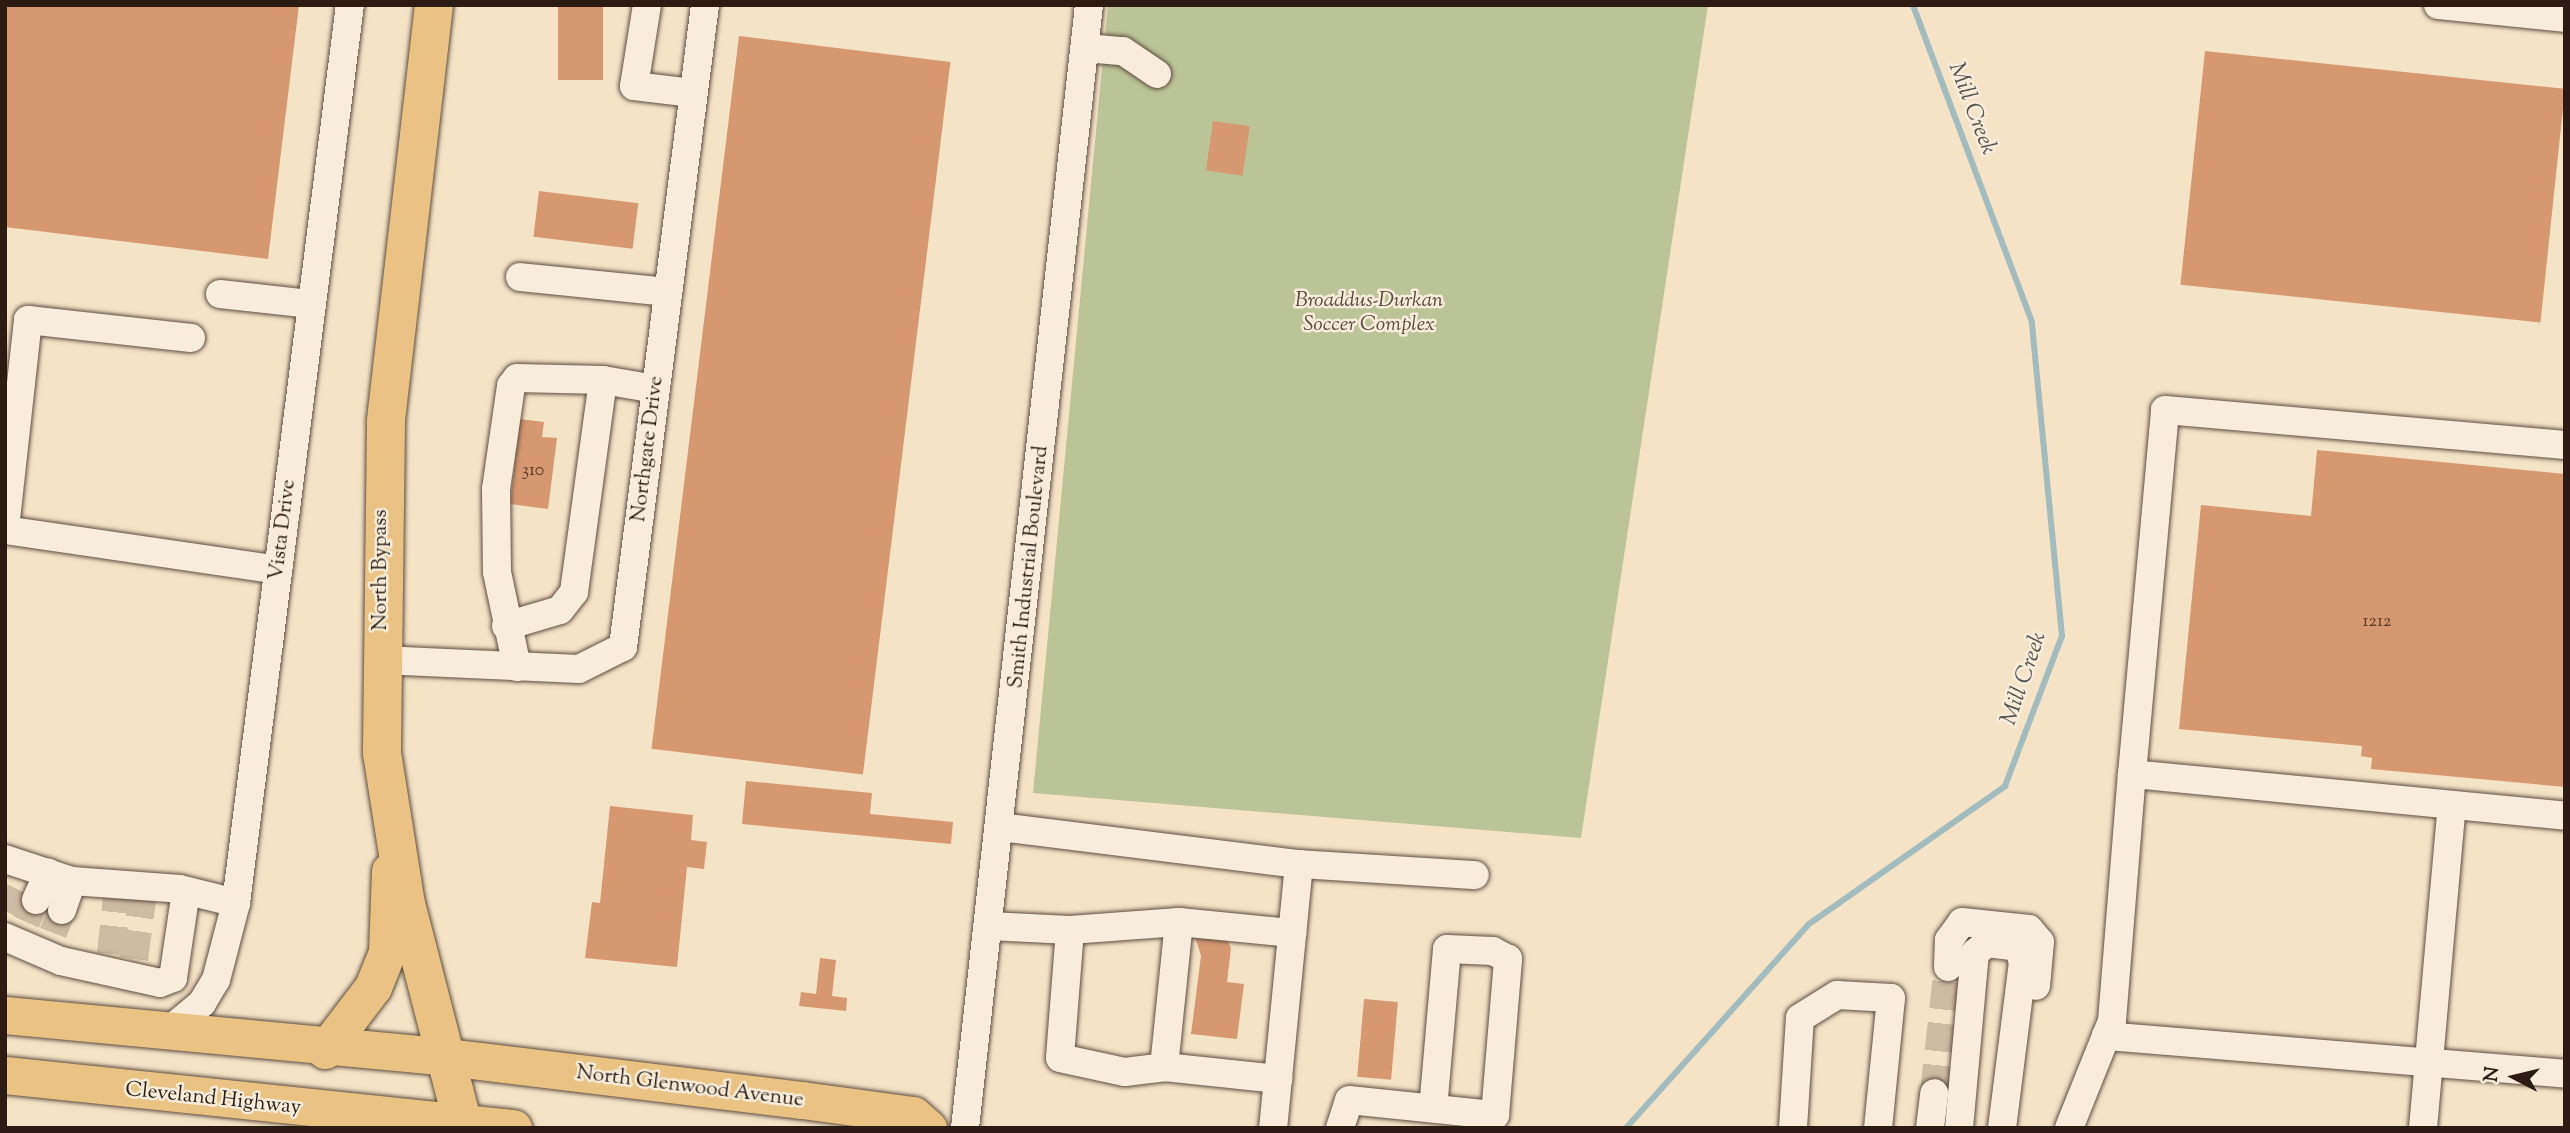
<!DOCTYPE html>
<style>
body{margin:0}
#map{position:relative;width:2570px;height:1133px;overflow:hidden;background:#f5e3c6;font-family:"Sorts Mill Goudy",serif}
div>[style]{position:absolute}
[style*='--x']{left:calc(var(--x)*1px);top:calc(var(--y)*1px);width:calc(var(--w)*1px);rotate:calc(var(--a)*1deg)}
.green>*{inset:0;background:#bbc496}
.stream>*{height:6px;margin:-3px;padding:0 3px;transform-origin:3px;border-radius:3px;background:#a1bbbf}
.building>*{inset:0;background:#d69871;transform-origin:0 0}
.minor-tunnel>*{height:28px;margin-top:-14px;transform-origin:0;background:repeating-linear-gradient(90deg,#cdbba2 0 28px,transparent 0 42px)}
.roads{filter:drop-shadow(0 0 2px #5e4d3f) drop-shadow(0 0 2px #5e4d3f)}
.minor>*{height:28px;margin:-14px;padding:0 14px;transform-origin:14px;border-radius:14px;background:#f8edda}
.major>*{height:37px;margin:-18.5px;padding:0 18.5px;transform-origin:18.5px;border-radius:18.5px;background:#eac283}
.highway>*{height:38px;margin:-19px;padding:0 19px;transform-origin:19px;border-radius:19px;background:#eac283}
span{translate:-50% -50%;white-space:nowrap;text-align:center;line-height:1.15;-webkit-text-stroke:5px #f8edda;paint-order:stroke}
.number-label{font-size:18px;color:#563a2a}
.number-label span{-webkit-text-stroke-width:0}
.park-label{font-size:21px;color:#564e3a;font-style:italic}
.street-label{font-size:21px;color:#2b1b12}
.water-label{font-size:23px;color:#54534f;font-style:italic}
.frame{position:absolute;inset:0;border:7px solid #2b1b12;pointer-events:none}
.north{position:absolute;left:2479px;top:1042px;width:70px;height:70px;-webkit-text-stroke:5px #f8edda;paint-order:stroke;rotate:277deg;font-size:19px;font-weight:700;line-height:28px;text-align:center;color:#2b1b12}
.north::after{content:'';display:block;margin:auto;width:24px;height:32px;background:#2b1b12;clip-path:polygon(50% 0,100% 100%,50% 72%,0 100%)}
</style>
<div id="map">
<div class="green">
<div style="clip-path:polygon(1108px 5px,1708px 5px,1581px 838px,1033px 793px)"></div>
</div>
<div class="stream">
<div style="--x:1626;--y:1128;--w:274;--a:-48.1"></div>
<div style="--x:1809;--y:924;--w:240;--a:-35.1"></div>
<div style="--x:2005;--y:786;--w:160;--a:-69.2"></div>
<div style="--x:2062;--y:636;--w:315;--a:-95.5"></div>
<div style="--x:2032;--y:322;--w:339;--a:-110.6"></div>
</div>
<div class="building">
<div style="clip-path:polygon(5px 5px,299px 5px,268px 259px,5px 227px)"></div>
<div style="left:558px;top:5px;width:45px;height:75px"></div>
<div style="left:739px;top:36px;width:213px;height:718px;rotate:7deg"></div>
<div style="left:2205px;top:51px;width:362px;height:235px;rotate:6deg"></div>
<div style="left:1213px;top:121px;width:37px;height:50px;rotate:8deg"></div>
<div style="left:539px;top:191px;width:100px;height:46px;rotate:7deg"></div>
<div style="clip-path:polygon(520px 419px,544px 422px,542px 437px,557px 438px,548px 509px,510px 504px)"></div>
<div style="clip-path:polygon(2317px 450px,2565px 474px,2565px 787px,2371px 769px,2372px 758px,2361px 756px,2362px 746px,2179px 729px,2201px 505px,2311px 516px)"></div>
<div style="clip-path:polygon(746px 781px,872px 793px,870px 814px,953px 822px,951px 844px,742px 824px)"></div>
<div style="clip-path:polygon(610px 806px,693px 815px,691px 840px,707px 842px,704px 869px,687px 867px,677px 967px,585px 958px,592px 902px,600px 903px)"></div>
<div style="clip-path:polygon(1187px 910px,1214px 914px,1231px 948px,1227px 982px,1244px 984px,1237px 1039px,1191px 1034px,1201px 956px)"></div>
<div style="clip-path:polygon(820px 958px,836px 960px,832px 996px,847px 998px,846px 1011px,799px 1006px,801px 992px,816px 994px)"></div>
<div style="left:1364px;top:999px;width:34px;height:78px;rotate:5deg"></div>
</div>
<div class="minor-tunnel">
<div style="--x:5;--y:911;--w:25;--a:-64"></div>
<div style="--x:26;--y:922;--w:24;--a:-66"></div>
<div style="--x:53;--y:933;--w:25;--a:-69"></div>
<div style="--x:111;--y:954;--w:57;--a:-84"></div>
<div style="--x:134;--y:959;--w:60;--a:-82.3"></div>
<div style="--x:1934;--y:1093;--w:127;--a:-83.7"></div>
</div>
<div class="roads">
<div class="minor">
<div style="--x:647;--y:5;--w:82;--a:99.1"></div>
<div style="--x:634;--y:86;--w:59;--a:6.8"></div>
<div style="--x:2438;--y:5;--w:128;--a:5.8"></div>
<div style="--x:1085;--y:48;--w:38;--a:5"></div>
<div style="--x:1123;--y:51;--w:41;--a:34.1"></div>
<div style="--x:520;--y:277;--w:149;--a:5.8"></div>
<div style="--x:220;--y:294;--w:92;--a:6.3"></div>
<div style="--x:191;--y:338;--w:164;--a:-173.7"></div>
<div style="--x:28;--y:320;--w:211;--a:96.3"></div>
<div style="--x:5;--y:530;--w:276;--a:8.3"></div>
<div style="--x:506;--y:626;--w:56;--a:-16.5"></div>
<div style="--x:560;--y:610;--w:23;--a:-52"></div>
<div style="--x:574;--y:592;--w:214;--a:-82.2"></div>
<div style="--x:381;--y:660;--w:198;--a:2.6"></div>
<div style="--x:579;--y:669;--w:49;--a:-26.6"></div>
<div style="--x:623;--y:647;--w:647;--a:-82.72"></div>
<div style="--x:517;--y:667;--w:97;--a:-101.9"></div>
<div style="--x:497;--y:572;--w:83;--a:-90.7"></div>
<div style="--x:496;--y:489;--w:104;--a:-81.7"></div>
<div style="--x:511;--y:386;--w:10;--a:-53"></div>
<div style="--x:517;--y:378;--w:86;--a:1.3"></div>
<div style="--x:603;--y:380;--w:53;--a:9.8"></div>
<div style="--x:2132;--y:774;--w:365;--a:-84.8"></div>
<div style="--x:2165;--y:410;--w:402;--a:5"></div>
<div style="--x:1001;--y:827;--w:300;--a:7.1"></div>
<div style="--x:1299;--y:864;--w:265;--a:95.6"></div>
<div style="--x:5;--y:859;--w:71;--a:18.2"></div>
<div style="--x:72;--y:881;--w:108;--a:4.2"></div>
<div style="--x:180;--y:889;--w:58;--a:14"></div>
<div style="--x:1299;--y:864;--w:176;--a:3.6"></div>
<div style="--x:36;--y:900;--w:30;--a:-66"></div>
<div style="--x:62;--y:910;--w:31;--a:-71"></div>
<div style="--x:1179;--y:922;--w:146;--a:95.9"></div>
<div style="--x:1164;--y:1067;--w:115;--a:6"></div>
<div style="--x:989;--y:926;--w:81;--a:2.8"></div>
<div style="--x:1070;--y:930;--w:109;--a:-4.2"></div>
<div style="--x:1179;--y:922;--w:114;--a:5.6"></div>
<div style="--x:1070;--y:930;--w:128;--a:94.5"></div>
<div style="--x:1060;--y:1058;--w:66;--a:12.2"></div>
<div style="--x:1125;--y:1072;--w:39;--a:-7"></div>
<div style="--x:5;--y:937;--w:61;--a:23.2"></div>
<div style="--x:61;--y:961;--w:101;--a:12.5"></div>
<div style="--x:160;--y:983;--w:14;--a:-21"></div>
<div style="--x:173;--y:978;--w:88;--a:-81.5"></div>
<div style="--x:1948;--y:967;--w:27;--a:-88"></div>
<div style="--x:1949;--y:940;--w:22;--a:-54"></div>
<div style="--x:1962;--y:922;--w:67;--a:6"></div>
<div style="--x:2029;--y:929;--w:17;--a:50"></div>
<div style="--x:2040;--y:942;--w:44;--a:95.2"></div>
<div style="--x:166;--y:1033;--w:47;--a:-39.8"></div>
<div style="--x:202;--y:1003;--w:27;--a:-59"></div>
<div style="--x:216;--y:980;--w:80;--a:-75.4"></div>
<div style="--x:236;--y:903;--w:905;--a:-82.77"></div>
<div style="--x:2106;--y:1036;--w:461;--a:4.7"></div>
<div style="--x:965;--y:1128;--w:1130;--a:-83.7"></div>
<div style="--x:1340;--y:1128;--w:29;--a:-72"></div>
<div style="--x:1349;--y:1100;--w:147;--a:5.9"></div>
<div style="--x:1495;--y:1115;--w:157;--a:-85.2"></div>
<div style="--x:1508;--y:959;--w:17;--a:-152"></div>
<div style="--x:1493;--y:951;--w:46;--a:-177.5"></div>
<div style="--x:1447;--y:949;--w:160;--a:95"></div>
<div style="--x:1793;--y:1128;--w:110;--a:-86.4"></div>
<div style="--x:1800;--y:1018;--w:44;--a:-31.9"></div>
<div style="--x:1837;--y:995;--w:54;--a:3.2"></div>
<div style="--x:1891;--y:998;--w:131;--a:95.7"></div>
<div style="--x:1930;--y:1128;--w:35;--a:-83"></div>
<div style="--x:1959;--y:1128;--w:176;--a:-84.8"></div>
<div style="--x:1975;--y:953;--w:16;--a:-40"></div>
<div style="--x:1987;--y:943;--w:31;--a:7"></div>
<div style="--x:2018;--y:947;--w:16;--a:72"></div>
<div style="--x:2023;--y:962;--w:167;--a:97.2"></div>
<div style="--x:2069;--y:1128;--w:115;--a:-68.1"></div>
<div style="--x:2112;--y:1021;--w:248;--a:-85.4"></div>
<div style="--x:2132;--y:774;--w:435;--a:5.5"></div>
<div style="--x:2423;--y:1128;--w:324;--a:-84.9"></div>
</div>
<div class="major">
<div style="--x:5;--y:1015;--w:444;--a:5.4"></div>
<div style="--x:447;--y:1057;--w:358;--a:6.9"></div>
<div style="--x:802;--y:1100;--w:112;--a:7.7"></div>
<div style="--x:913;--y:1115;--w:20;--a:41"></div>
<div style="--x:325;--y:1050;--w:79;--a:-52.7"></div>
<div style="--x:373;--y:987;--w:37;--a:-68"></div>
<div style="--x:387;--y:953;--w:82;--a:-87.9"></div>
<div style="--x:5;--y:1075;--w:511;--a:5.96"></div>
</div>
<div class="highway">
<div style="--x:434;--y:5;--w:420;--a:96.6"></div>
<div style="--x:386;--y:422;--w:331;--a:90.7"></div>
<div style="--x:382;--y:753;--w:153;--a:81"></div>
<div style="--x:406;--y:904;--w:231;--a:75.5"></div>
</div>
</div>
<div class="number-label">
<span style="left:533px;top:471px">310</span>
<span style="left:2377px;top:622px">1212</span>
</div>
<div class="park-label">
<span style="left:1369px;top:313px">Broaddus-Durkan<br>Soccer Complex</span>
</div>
<div class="street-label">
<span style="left:648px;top:449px;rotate:-83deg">Northgate Drive</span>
<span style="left:283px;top:530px;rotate:-83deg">Vista Drive</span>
<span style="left:1029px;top:567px;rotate:-84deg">Smith Industrial Boulevard</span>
<span style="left:381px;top:570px;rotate:-90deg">North Bypass</span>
<span style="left:690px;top:1087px;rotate:7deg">North Glenwood Avenue</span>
<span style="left:213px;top:1099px;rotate:6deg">Cleveland Highway</span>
</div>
<div class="water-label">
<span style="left:1971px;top:109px;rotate:69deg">Mill Creek</span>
<span style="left:2025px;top:679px;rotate:-71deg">Mill Creek</span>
</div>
<div class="frame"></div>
<div class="north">N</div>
</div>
